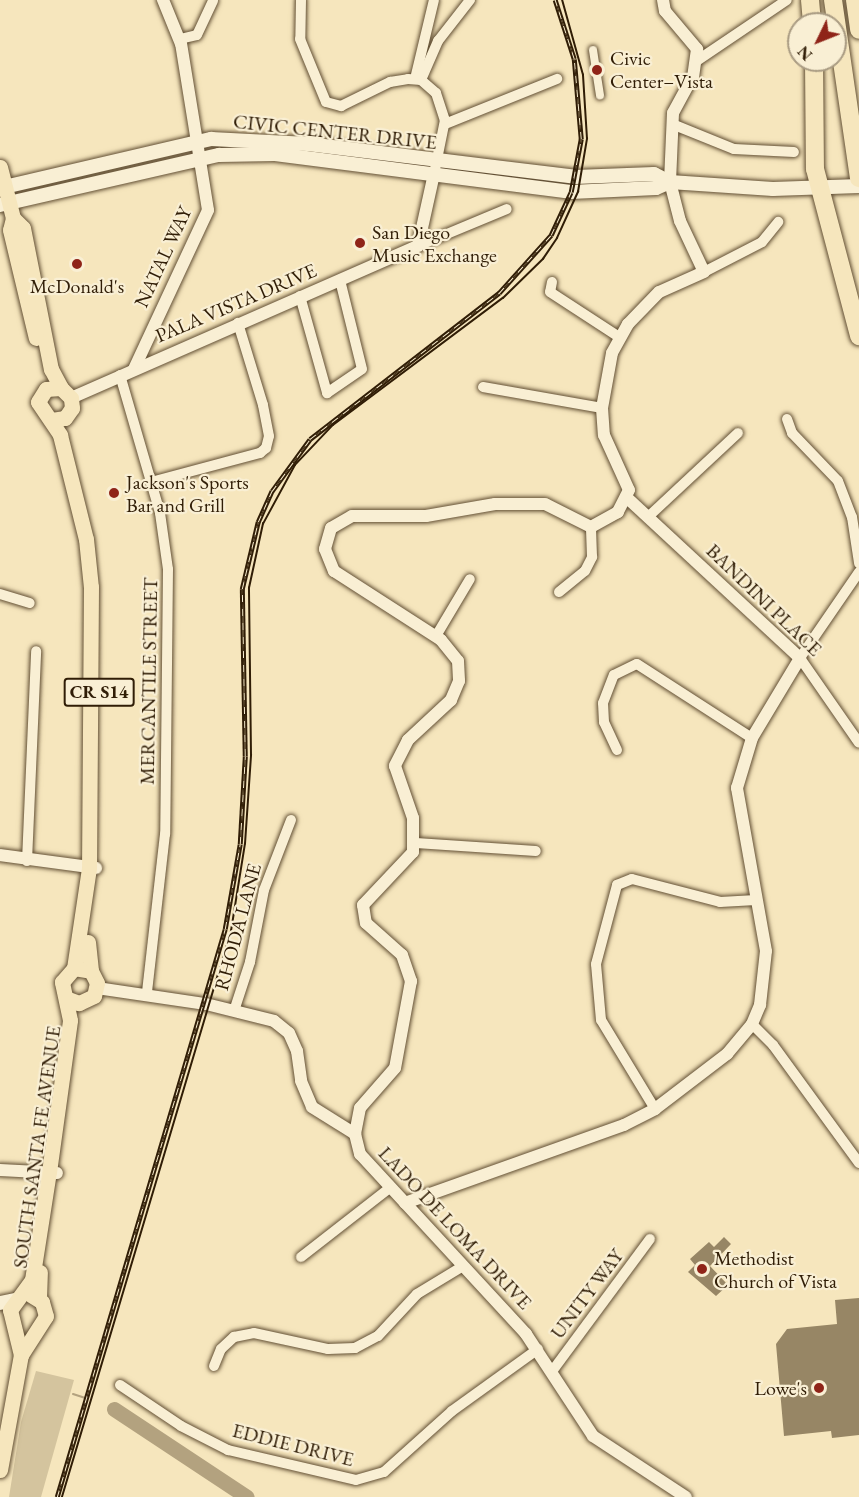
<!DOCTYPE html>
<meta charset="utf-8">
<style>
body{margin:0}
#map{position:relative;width:859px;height:1497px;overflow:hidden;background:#f6e6bd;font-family:"EB Garamond",serif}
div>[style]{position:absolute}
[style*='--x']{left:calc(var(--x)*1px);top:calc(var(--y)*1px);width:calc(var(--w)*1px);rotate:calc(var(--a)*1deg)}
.green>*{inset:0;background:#d4c49e}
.stream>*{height:2px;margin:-1px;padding:0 1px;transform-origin:1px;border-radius:1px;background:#b3a27f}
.river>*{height:15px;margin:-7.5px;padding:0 7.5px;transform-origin:7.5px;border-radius:7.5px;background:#b3a27f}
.building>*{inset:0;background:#978665}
.roads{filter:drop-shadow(0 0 2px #624f34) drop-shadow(0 0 2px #624f34)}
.pedestrian>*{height:8px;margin:-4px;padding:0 4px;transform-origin:4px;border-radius:4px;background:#f9efd4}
.minor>*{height:10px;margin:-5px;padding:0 5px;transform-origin:5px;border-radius:5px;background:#f9efd4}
.tertiary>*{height:12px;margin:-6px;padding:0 6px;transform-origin:6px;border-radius:6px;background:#f9efd4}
.secondary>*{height:14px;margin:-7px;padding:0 7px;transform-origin:7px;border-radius:7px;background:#f9efd4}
.primary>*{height:15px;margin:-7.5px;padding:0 7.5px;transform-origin:7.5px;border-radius:7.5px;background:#f6e6bd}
.motorway>*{height:18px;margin:-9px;padding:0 9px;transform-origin:9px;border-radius:9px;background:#f6e6bd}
.tram>*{height:1.5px;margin:-0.75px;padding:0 0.75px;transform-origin:0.75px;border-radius:0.75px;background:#301d06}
.rail>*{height:4.5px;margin-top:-2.25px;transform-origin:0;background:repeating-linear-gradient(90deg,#f9efd4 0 7px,#301d06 0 14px);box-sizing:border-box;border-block:2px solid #301d06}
.dots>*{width:16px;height:16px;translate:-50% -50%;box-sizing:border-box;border:3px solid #f9efd4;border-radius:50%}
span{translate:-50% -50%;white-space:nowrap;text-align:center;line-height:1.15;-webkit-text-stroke:4.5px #f9efd4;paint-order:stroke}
.shield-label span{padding:2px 4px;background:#f9efd4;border:2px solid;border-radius:4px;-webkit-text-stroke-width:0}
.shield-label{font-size:18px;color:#301d06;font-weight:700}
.poi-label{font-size:20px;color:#301d06}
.left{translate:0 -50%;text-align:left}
.right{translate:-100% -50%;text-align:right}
.street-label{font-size:20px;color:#301d06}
.north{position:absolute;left:787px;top:12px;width:60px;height:60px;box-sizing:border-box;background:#f9efd4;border:2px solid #a99b82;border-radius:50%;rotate:227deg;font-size:16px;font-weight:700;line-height:24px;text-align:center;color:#301d06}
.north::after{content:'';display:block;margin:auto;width:21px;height:27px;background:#8f2418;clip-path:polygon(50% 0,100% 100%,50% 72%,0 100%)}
</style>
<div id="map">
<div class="green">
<div style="clip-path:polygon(36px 1371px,74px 1380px,41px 1497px,9px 1497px,21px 1422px)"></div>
</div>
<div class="stream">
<div style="--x:73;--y:1394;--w:13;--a:18"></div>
</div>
<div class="river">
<div style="--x:114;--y:1409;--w:159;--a:33.5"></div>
</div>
<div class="building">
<div style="clip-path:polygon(724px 1237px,731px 1244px,710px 1266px,728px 1285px,716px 1296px,688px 1272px,695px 1265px,690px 1259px,709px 1242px,714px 1247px)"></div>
<div style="clip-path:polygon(859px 1298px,859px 1435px,832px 1438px,831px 1431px,784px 1436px,776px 1344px,787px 1329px,837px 1324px,835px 1300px)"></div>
</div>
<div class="roads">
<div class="pedestrian">
<div style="--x:593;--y:50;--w:46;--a:81.2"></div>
</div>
<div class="minor">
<div style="--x:301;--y:0;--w:39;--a:91"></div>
<div style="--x:300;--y:39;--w:68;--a:67.6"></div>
<div style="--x:326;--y:102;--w:16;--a:15"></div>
<div style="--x:341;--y:106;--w:55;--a:-26.1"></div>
<div style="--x:390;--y:82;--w:18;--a:-9"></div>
<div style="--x:408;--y:79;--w:13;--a:4"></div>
<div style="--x:421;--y:80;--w:20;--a:41"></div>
<div style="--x:436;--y:93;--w:28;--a:72"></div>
<div style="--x:445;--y:120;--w:55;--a:101.5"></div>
<div style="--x:180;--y:39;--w:17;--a:-13"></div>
<div style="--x:197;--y:35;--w:38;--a:-65"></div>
<div style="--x:698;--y:60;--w:107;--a:-34"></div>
<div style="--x:415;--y:79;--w:81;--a:-76.5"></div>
<div style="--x:421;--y:80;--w:43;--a:-66.4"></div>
<div style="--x:438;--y:41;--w:52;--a:-52"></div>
<div style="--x:445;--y:124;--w:121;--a:-21.9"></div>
<div style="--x:672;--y:124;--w:67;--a:22"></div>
<div style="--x:734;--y:149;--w:60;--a:2.9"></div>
<div style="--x:418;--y:246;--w:96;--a:-22.6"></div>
<div style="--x:704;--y:272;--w:65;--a:-27.3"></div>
<div style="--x:762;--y:242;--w:26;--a:-51"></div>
<div style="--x:552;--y:282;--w:10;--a:101"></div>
<div style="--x:550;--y:292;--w:82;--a:33.1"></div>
<div style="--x:300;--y:296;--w:101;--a:74.4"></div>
<div style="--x:327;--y:393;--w:42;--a:-34.4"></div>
<div style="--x:362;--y:369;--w:92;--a:-103.9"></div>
<div style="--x:120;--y:375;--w:144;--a:73.8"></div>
<div style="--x:160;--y:513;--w:57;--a:81.9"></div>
<div style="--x:168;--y:569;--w:265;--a:90.6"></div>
<div style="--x:165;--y:834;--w:160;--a:96.5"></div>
<div style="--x:483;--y:387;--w:121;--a:10"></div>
<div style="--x:787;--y:419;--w:15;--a:70"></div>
<div style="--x:792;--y:433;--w:66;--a:46.2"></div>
<div style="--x:838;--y:481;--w:39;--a:69"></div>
<div style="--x:852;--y:517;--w:47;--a:81.3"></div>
<div style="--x:151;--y:482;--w:113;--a:-14.9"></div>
<div style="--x:260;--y:453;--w:8;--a:-40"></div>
<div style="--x:266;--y:448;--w:12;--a:-76"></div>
<div style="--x:269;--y:436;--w:32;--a:-101"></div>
<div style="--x:263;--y:405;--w:86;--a:-107"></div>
<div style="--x:648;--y:517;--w:123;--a:-43"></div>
<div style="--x:859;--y:572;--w:104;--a:124.5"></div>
<div style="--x:800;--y:658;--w:103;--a:55.2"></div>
<div style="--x:559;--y:592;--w:33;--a:-39"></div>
<div style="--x:585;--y:571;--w:16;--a:-63"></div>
<div style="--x:592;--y:557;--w:30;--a:-92"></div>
<div style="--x:0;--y:594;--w:31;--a:17"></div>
<div style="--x:436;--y:636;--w:66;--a:-59.2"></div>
<div style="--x:617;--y:750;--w:31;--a:-115"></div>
<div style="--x:604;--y:722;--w:19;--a:-93"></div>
<div style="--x:603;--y:703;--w:30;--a:-69"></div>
<div style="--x:614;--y:675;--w:25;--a:-26"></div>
<div style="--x:637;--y:664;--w:137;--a:32.8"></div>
<div style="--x:416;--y:843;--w:120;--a:3.8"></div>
<div style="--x:27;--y:861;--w:210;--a:-87.5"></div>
<div style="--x:234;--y:1011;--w:52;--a:-71.9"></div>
<div style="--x:250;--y:962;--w:73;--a:-79"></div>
<div style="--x:264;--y:890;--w:75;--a:-68.9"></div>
<div style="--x:752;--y:1024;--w:30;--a:45"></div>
<div style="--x:773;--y:1045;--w:146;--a:53.9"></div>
<div style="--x:655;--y:1109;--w:104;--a:-121.2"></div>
<div style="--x:601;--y:1020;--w:56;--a:-95.1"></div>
<div style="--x:596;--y:964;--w:82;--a:-75.1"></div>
<div style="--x:617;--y:885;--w:16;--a:-22"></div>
<div style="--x:632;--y:879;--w:91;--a:14.6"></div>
<div style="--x:720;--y:902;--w:36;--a:-3"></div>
<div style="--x:301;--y:1257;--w:114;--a:-37.9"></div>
<div style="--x:214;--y:1366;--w:18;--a:-68"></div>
<div style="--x:221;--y:1349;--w:18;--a:-43"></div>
<div style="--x:234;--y:1337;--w:20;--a:-11"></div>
<div style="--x:254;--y:1333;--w:76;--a:12.2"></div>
<div style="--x:328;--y:1349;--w:27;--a:-2"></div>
<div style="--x:355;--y:1348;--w:26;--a:-28"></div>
<div style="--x:378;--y:1336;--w:57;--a:-47.1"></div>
<div style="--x:417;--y:1294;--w:54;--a:-31.3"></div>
<div style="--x:553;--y:1370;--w:163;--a:-53.5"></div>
<div style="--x:120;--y:1385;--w:73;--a:33.9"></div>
<div style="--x:181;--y:1426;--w:53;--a:27.1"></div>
<div style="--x:228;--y:1450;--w:131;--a:13.2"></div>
<div style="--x:356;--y:1480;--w:29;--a:-16"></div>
<div style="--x:384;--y:1472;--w:91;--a:-41.9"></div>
<div style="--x:452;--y:1411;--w:106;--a:-35.8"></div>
</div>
<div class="tertiary">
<div style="--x:663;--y:0;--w:11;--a:80"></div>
<div style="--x:665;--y:11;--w:50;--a:49.9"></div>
<div style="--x:697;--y:49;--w:27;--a:98"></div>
<div style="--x:693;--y:76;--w:42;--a:118.4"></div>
<div style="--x:673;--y:113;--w:69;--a:92.5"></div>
<div style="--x:670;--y:182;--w:40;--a:75.6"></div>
<div style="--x:680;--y:221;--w:56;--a:64.8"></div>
<div style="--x:704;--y:272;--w:49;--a:156"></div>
<div style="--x:659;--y:292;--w:45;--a:134.1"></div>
<div style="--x:628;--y:324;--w:33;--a:119"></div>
<div style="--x:612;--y:353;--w:56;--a:100.3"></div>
<div style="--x:602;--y:408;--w:27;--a:86"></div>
<div style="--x:604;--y:435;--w:60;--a:65.6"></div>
<div style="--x:629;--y:490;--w:25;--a:117"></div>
<div style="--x:618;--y:512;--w:31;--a:151"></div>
<div style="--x:591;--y:527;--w:51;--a:-153.4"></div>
<div style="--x:545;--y:504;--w:50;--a:180"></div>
<div style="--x:495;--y:504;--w:70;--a:170.1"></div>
<div style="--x:426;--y:516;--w:74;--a:180"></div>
<div style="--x:352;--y:516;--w:24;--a:150"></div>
<div style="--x:331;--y:528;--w:22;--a:106"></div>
<div style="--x:325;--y:549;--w:24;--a:68"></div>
<div style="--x:334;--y:571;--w:127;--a:32.8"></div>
<div style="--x:441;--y:640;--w:27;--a:51"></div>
<div style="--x:458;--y:661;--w:20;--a:87"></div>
<div style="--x:459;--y:681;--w:21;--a:113"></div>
<div style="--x:451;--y:700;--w:59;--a:137.1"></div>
<div style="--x:408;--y:740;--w:29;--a:117"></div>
<div style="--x:395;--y:766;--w:55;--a:70.9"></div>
<div style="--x:413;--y:818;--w:34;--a:90"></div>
<div style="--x:413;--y:852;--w:73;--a:133.3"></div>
<div style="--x:363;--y:905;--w:18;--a:81"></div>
<div style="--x:366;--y:923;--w:48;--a:41.6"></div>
<div style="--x:402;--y:955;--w:28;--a:71"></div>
<div style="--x:411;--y:981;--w:88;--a:100.4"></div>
<div style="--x:395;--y:1068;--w:53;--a:131.2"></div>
<div style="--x:360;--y:1108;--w:26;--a:101"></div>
<div style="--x:355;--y:1134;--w:21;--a:76"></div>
<div style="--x:360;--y:1154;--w:245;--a:47.3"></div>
<div style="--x:526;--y:1334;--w:122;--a:56.7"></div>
<div style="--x:593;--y:1436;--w:111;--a:33.3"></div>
<div style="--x:134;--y:369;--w:175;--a:-65"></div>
<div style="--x:208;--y:210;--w:168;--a:-99.2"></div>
<div style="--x:181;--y:44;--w:48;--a:-112.2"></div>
<div style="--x:71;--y:398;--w:379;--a:-23.7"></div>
<div style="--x:418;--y:246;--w:74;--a:-77.5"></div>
<div style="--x:0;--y:855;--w:97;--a:7.7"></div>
<div style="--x:97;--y:988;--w:110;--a:8.4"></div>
<div style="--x:206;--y:1004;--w:70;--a:14"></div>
<div style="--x:274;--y:1021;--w:19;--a:39"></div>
<div style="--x:289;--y:1033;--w:20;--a:66"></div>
<div style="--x:297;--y:1051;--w:30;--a:82"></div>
<div style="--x:301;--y:1081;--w:28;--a:67"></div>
<div style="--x:312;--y:1107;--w:51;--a:32.1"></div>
<div style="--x:0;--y:1170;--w:57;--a:3"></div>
<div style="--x:405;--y:1203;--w:232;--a:-19.6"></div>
<div style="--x:624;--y:1125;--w:35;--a:-27"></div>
<div style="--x:655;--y:1109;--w:91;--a:-37.4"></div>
<div style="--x:727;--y:1054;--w:39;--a:-50"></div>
<div style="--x:752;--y:1024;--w:21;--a:-67"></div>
<div style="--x:760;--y:1005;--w:54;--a:-83.7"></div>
<div style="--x:766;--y:951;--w:166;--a:-100.1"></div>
<div style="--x:737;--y:788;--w:52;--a:-73.3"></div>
<div style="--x:752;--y:738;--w:93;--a:-59"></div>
<div style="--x:800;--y:658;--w:237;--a:-137.2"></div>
</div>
<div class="secondary">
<div style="--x:0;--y:188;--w:217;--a:-13.1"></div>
<div style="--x:211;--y:139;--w:97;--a:3"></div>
<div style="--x:308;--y:144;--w:269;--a:7"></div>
<div style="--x:575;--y:177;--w:79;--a:-2.2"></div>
<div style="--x:654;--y:174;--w:18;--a:27"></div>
<div style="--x:670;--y:182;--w:103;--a:3.9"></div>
<div style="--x:773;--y:189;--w:86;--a:-2"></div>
<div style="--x:0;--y:205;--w:225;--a:-12.9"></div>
<div style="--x:219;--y:155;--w:56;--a:-1"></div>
<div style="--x:275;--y:154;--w:298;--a:7.3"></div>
<div style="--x:571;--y:192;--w:85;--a:-2.7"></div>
<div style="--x:656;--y:188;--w:15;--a:-23"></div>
<div style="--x:0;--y:1303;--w:16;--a:-11"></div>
</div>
<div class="primary">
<div style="--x:0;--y:167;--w:53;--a:75.7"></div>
<div style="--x:13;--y:218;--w:14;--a:45"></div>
<div style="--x:23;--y:228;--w:144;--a:78.8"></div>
<div style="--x:51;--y:369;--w:21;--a:62"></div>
<div style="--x:13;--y:218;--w:12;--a:104"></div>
<div style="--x:10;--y:230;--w:111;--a:76.5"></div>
<div style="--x:52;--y:420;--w:13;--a:-9"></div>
<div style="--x:65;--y:418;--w:12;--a:-55"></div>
<div style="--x:72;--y:408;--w:10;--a:-96"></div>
<div style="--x:71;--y:398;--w:14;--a:-135"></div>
<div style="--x:61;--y:388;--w:15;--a:176"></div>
<div style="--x:46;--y:389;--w:15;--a:122"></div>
<div style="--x:38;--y:402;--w:40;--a:56"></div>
<div style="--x:60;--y:435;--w:107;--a:76"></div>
<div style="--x:86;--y:539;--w:48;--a:84.1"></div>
<div style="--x:91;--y:587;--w:281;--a:90.4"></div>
<div style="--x:89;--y:868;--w:101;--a:98.5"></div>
<div style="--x:88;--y:942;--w:29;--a:84"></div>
<div style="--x:39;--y:1298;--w:26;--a:-88"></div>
<div style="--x:21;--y:1355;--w:46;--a:-103.7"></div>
<div style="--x:10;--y:1310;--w:37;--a:-54"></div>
<div style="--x:32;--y:1280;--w:109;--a:-81.1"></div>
<div style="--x:49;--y:1172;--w:153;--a:-82.1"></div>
<div style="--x:70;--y:1020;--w:39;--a:-102"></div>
<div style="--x:62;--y:982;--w:18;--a:-49"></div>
<div style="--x:74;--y:968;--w:17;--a:10"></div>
<div style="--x:91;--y:971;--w:13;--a:63"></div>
<div style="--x:97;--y:983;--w:13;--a:103"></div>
<div style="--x:94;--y:996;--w:17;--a:155"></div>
<div style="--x:79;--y:1003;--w:12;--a:-160"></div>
<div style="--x:0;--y:1470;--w:117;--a:-79.7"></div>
<div style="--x:21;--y:1355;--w:46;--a:-57.3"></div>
<div style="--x:46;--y:1316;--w:15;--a:-106"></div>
<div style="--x:42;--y:1302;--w:13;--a:-148"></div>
</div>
<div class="motorway">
<div style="--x:810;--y:0;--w:24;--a:85"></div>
<div style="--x:833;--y:0;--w:180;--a:81.7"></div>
<div style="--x:855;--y:0;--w:30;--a:82"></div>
<div style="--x:814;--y:60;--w:109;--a:89.5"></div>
<div style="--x:815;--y:169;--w:173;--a:75.2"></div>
</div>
</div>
<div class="tram">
<div style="--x:62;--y:1497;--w:591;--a:-73.38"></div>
<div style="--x:231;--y:931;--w:88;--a:-80.9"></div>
<div style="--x:245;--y:844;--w:89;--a:-86.1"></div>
<div style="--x:251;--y:755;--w:167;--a:-90.7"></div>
<div style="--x:249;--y:588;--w:66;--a:-77.7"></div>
<div style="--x:263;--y:524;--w:67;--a:-61.5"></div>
<div style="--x:295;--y:465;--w:55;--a:-46.5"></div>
<div style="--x:333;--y:425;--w:212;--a:-36.8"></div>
<div style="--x:503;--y:298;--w:56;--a:-44.3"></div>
<div style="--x:543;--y:259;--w:25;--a:-56"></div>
<div style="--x:557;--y:238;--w:51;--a:-65.5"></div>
<div style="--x:578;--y:192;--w:54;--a:-80.4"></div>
<div style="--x:587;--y:139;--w:64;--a:-93.6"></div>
<div style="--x:583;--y:75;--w:78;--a:-105.6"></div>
</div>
<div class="rail">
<div style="--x:57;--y:1497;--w:592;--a:-73.52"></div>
<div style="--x:225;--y:929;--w:86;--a:-80"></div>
<div style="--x:240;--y:844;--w:88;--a:-86.7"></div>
<div style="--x:245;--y:756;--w:167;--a:-91"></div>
<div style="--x:242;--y:589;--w:69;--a:-76.6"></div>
<div style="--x:258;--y:522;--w:34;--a:-66"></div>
<div style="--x:272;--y:491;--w:64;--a:-53.8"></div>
<div style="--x:310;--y:439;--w:239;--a:-37.7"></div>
<div style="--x:499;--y:293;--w:78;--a:-48.1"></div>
<div style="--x:551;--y:235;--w:47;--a:-65.1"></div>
<div style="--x:571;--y:192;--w:54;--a:-79.3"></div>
<div style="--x:581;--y:139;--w:80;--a:-95"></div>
<div style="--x:574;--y:59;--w:62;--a:-107.9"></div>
</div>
<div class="dots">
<div style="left:597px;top:70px;background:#8f2418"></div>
<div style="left:360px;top:243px;background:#8f2418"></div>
<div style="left:77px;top:264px;background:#8f2418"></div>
<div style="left:114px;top:493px;background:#8f2418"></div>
<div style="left:702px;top:1269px;background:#8f2418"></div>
<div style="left:819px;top:1388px;background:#8f2418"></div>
</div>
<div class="shield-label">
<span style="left:99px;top:692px">CR S14</span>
</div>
<div class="poi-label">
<span class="left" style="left:610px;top:70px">Civic<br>Center–Vista</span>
<span class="left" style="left:372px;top:244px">San Diego<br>Music Exchange</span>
<span style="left:77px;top:286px">McDonald's</span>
<span class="left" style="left:126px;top:494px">Jackson's Sports<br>Bar and Grill</span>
<span class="left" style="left:714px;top:1270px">Methodist<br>Church of Vista</span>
<span class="right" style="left:807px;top:1388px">Lowe's</span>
</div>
<div class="street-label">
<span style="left:335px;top:132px;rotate:6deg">CIVIC CENTER DRIVE</span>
<span style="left:163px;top:257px;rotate:-65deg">NATAL WAY</span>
<span style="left:236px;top:303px;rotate:-23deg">PALA VISTA DRIVE</span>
<span style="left:764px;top:600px;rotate:44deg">BANDINI PLACE</span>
<span style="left:149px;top:681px;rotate:-89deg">MERCANTILE STREET</span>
<span style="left:238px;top:927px;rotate:-75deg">RHODA LANE</span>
<span style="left:37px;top:1147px;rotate:-82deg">SOUTH SANTA FE AVENUE</span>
<span style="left:455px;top:1228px;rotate:47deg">LADO DE LOMA DRIVE</span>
<span style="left:587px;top:1294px;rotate:-53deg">UNITY WAY</span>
<span style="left:293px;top:1445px;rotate:14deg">EDDIE DRIVE</span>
</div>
<div class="north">N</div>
</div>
